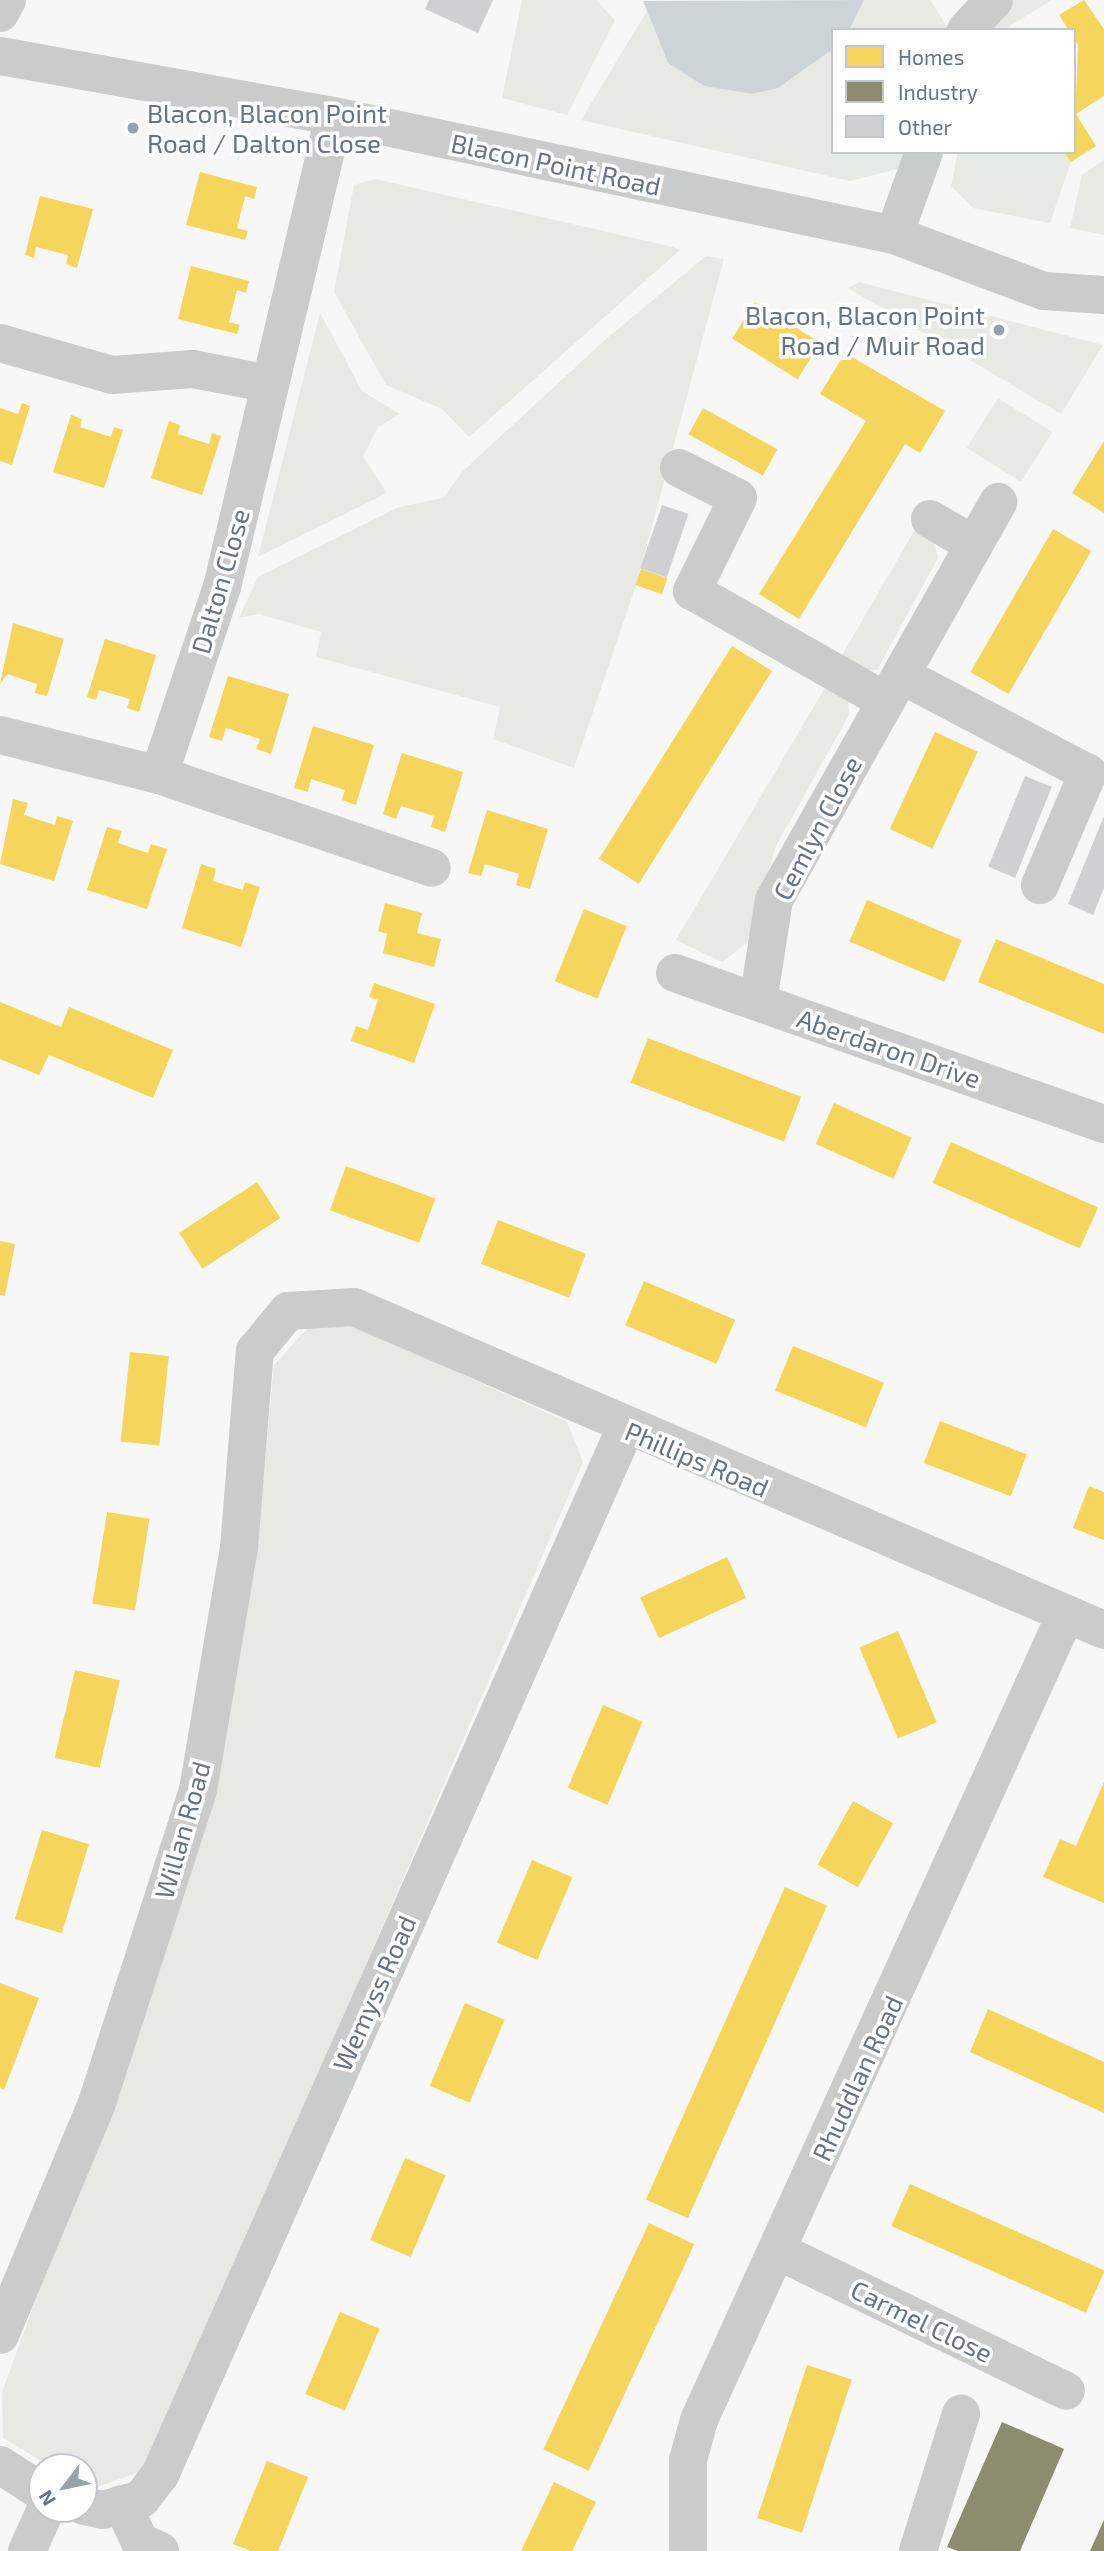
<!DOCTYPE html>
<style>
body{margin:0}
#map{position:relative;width:1104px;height:2551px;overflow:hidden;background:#f7f7f7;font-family:"Exo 2",sans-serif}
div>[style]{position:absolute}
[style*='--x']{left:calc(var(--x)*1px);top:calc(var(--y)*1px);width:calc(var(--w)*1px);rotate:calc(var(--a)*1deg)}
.green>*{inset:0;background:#e6e9e4;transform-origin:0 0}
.water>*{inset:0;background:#cdd4d8}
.homes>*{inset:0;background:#f6d55c;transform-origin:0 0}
.industry>*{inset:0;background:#8c8c6e}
.building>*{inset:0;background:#cfd0d1;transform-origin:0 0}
.minor>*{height:38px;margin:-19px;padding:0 19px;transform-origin:19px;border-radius:19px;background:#cacccc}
.dots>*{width:19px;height:19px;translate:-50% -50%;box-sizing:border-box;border:4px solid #fff;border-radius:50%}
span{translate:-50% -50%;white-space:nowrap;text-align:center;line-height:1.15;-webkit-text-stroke:7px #fff;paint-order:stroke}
.poi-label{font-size:26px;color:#657480}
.left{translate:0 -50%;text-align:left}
.right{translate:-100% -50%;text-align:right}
.street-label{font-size:26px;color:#657480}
.legend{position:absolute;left:831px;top:28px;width:245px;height:126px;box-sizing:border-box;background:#fff;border:2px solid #c1c7cc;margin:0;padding:9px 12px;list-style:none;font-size:21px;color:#657480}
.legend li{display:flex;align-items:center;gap:14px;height:35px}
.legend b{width:35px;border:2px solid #c1c7cc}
.north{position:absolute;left:28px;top:2453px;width:70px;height:70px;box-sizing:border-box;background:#fff;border:2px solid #c1c7cc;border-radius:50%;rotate:238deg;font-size:19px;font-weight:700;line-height:28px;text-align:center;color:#657480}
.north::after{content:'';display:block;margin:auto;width:24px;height:32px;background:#98a2aa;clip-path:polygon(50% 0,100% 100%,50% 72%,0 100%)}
</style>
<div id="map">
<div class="green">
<div style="clip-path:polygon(522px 0,596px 0,615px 20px,567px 115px,502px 98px)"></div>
<div style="clip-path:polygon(864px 0,930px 0,948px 28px,849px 30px)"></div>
<div style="clip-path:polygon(1013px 0,1051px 0,1004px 30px,989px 30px)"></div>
<div style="clip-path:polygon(647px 11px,668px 63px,753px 94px,778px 88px,833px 49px,833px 152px,905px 152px,901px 168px,850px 181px,581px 120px)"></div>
<div style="clip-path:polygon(958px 152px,1064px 152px,1071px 162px,1050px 223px,973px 208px,951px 186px)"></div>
<div style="clip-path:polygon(1104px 160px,1104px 235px,1070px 228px,1082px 175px)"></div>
<div style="clip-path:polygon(375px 179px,673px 247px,680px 250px,469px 437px,442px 409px,386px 385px,334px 292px,354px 185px)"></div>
<div style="clip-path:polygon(706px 256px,724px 259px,636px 585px,574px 768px,493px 739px,500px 707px,316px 657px,321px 632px,259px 614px,239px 618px,258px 577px,399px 507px,443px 498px,463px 471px,606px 339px)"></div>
<div style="clip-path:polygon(859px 282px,1103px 345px,1061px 414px,848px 288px)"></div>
<div style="clip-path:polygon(320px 313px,362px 391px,400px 414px,378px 427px,363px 457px,387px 493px,258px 557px)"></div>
<div style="left:998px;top:398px;width:64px;height:59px;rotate:32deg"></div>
<div style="clip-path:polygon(917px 526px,934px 540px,938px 558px,877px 670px,861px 670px,841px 657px)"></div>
<div style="clip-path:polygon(826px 686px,848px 698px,849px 715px,776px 846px,748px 942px,722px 962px,676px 940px)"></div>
<div style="clip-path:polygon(313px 1322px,357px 1327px,567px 1422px,583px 1462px,148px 2469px,97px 2487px,84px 2482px,84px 2467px,52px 2467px,3px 2438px,2px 2392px,189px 1880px,255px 1570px,274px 1365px)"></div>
</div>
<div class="water">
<div style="clip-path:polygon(864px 0,849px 30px,833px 30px,833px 49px,778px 88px,753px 94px,704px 86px,668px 63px,643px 1px)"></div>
</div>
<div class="homes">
<div style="clip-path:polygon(1084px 0,1104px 29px,1104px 96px,1076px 114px,1096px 146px,1071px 162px,1064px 152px,1074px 152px,1078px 45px,1059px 15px)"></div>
<div style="clip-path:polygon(200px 172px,257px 187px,254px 199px,245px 196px,237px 228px,248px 231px,245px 240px,186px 225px)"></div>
<div style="clip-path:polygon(40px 196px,93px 209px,77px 268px,66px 264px,68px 255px,36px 247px,34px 258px,25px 255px)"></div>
<div style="clip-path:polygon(191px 266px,249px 281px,246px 293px,237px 290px,229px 322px,240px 325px,237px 334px,178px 319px)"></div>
<div style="left:755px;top:302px;width:77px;height:43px;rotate:32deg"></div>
<div style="clip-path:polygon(845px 353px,945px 411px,920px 453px,905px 444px,799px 619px,759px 594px,866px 421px,820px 394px)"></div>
<div style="clip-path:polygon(22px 403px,30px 406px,12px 465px,0 461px,0 408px,18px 414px)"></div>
<div style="left:703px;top:408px;width:85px;height:30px;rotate:29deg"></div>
<div style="clip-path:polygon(71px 415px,82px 419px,80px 427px,111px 437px,114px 427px,123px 430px,104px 488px,53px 472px)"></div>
<div style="clip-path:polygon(169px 421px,180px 425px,178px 434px,209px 444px,212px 433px,221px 436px,202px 495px,151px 478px)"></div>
<div style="clip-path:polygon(1104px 441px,1104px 513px,1072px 493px)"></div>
<div style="left:1053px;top:529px;width:44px;height:165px;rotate:30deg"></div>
<div style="left:641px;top:569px;width:28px;height:17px;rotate:19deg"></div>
<div style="clip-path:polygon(13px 623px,64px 639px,47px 696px,35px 693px,37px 684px,7px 674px,0 684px)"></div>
<div style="clip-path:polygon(105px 639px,156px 655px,139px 712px,127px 708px,130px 699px,99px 690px,96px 700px,87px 697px)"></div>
<div style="left:732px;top:646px;width:47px;height:251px;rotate:32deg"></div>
<div style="clip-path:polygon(228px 676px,289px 694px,271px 754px,256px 749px,260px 739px,226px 728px,222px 741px,209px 737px)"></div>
<div style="clip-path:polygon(313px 726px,374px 745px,356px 805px,342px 800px,345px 790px,311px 779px,308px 792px,294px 788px)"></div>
<div style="left:935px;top:732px;width:47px;height:107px;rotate:25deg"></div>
<div style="clip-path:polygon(402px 753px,463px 772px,445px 832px,431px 827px,434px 816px,401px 806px,396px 819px,383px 814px)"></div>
<div style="clip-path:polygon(13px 799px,28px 803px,24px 815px,55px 825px,57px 816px,73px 821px,54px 881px,0 864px)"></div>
<div style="clip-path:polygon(487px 810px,548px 829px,530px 889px,516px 885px,519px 874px,485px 864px,481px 876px,468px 873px)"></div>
<div style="clip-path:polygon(107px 827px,122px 831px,118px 843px,148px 853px,151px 844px,167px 849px,147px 909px,87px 890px)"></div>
<div style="clip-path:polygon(201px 864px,216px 869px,213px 881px,243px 890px,245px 882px,260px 887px,241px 947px,182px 928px)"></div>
<div style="left:867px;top:900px;width:103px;height:45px;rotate:23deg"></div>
<div style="clip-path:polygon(385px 903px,422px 913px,417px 933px,441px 939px,434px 967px,383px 953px,387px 934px,378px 931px)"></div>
<div style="left:584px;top:909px;width:46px;height:78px;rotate:22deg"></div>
<div style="clip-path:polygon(996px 939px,1104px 984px,1104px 1034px,978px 982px)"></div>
<div style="clip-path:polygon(374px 983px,435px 1004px,414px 1063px,351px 1041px,356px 1026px,368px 1030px,378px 1000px,369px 997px)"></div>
<div style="clip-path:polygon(0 1002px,61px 1027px,69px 1007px,173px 1050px,153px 1098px,49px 1055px,39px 1075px,0 1059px)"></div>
<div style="left:648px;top:1038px;width:164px;height:48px;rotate:21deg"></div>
<div style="left:834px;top:1103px;width:85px;height:45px;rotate:24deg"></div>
<div style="left:951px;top:1142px;width:161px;height:45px;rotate:24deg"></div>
<div style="left:346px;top:1166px;width:95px;height:47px;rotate:20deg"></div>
<div style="left:257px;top:1182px;width:43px;height:93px;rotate:57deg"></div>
<div style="left:498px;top:1220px;width:94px;height:47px;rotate:21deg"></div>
<div style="clip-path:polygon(0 1241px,15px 1244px,5px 1296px,0 1295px)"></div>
<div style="left:644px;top:1281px;width:99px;height:48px;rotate:23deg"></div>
<div style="left:793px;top:1346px;width:98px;height:48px;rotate:22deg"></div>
<div style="left:130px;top:1352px;width:39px;height:90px;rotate:6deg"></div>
<div style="left:940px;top:1421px;width:93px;height:45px;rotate:21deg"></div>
<div style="clip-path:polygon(1089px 1486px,1104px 1492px,1104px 1540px,1073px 1528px)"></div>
<div style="left:107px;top:1512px;width:43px;height:93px;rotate:9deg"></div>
<div style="left:727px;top:1557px;width:45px;height:96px;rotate:65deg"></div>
<div style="left:898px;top:1631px;width:99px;height:42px;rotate:67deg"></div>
<div style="left:75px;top:1670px;width:46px;height:90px;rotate:13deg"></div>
<div style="left:603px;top:1705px;width:43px;height:90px;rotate:23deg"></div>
<div style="clip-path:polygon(1104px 1782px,1104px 1903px,1043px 1877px,1060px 1839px,1076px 1846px)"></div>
<div style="left:853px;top:1801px;width:46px;height:73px;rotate:29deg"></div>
<div style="left:42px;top:1830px;width:49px;height:93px;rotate:17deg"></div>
<div style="left:532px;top:1860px;width:44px;height:90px;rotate:23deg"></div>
<div style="left:785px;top:1887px;width:46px;height:342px;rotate:24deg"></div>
<div style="clip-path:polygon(0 1983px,39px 1998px,4px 2090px,0 2088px)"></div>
<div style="left:465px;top:2003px;width:43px;height:90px;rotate:23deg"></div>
<div style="clip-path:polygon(988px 2009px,1104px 2062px,1104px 2113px,970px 2052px)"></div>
<div style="left:405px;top:2158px;width:44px;height:89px;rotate:23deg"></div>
<div style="left:910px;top:2184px;width:213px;height:46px;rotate:24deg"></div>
<div style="left:649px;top:2223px;width:50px;height:250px;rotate:25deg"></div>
<div style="left:340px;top:2312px;width:43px;height:89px;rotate:23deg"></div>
<div style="left:807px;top:2365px;width:47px;height:161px;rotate:18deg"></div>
<div style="clip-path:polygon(267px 2461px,308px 2477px,278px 2551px,251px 2551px,233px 2544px)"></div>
<div style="clip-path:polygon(554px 2482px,596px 2502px,572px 2551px,521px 2551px)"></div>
</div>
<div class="industry">
<div style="clip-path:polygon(1002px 2422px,1064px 2449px,1020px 2551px,958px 2551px,947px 2547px)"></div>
<div style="clip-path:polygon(1104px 2520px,1104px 2551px,1090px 2551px)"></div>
</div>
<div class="building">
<div style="clip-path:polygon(429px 0,493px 0,478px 33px,425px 9px)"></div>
<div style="left:662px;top:505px;width:28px;height:67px;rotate:19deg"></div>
<div style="left:1025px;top:776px;width:29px;height:98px;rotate:22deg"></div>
<div style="clip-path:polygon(1104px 816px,1104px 888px,1093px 915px,1068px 904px)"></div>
</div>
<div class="minor">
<div style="--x:0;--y:13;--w:15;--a:-62"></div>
<div style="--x:966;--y:30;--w:41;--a:-47"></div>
<div style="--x:0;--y:56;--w:339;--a:10.2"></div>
<div style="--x:334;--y:116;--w:573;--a:12"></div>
<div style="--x:894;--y:235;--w:160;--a:20.5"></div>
<div style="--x:1044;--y:291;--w:60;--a:3.8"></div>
<div style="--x:894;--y:235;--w:88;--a:-70.1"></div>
<div style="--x:0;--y:343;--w:116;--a:15.9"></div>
<div style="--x:112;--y:375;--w:81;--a:-4.2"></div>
<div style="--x:193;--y:369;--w:78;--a:11"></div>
<div style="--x:679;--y:468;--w:66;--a:27"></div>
<div style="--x:738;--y:498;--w:104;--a:116.3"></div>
<div style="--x:692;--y:591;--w:223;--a:29.6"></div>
<div style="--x:930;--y:519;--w:51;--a:30.6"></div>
<div style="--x:901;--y:675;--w:211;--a:27.7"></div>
<div style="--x:1088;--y:773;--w:122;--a:113.2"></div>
<div style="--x:0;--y:735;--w:164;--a:14.1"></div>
<div style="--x:159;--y:775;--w:288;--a:18.8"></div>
<div style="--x:159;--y:775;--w:198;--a:-71.5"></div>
<div style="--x:222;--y:587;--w:484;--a:-76.6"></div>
<div style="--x:675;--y:973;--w:455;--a:19.4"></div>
<div style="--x:758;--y:1002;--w:103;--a:-81.1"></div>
<div style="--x:774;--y:900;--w:457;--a:-60.6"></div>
<div style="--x:778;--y:2251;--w:320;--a:25.9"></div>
<div style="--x:0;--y:2335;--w:248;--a:-67.3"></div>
<div style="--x:96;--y:2106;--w:332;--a:-72.1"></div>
<div style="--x:198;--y:1790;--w:245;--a:-80.4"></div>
<div style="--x:239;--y:1548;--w:198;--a:-85.4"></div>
<div style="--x:255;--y:1351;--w:52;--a:-50.5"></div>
<div style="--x:288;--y:1311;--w:66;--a:-3.5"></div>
<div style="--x:354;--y:1307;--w:817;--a:23.3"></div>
<div style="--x:0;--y:2465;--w:50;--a:32.7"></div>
<div style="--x:122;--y:2504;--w:42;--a:64.7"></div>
<div style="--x:140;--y:2542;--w:22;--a:24"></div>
<div style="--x:84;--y:2506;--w:19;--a:12"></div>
<div style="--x:103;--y:2510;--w:40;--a:-16"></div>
<div style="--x:141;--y:2499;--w:31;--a:-52"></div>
<div style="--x:160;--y:2475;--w:1145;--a:-66.03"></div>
<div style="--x:27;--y:2551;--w:46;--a:-65.7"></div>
<div style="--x:688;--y:2551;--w:91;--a:-90"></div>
<div style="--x:688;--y:2460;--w:41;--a:-74.6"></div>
<div style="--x:699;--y:2420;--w:886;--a:-65.52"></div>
<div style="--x:918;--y:2551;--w:144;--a:-72.6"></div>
</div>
<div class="dots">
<div style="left:133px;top:128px;background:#98a2aa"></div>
<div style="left:999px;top:330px;background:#98a2aa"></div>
</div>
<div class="poi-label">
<span class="left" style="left:147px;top:128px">Blacon, Blacon Point<br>Road / Dalton Close</span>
<span class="right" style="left:985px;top:330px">Blacon, Blacon Point<br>Road / Muir Road</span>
</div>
<div class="street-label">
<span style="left:556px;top:164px;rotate:12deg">Blacon Point Road</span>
<span style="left:220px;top:581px;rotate:-74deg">Dalton Close</span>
<span style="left:817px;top:828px;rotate:-62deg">Cemlyn Close</span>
<span style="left:889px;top:1048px;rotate:19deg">Aberdaron Drive</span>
<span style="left:697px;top:1459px;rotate:23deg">Phillips Road</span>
<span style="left:182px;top:1830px;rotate:-74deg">Willan Road</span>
<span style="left:374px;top:1993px;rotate:-66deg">Wemyss Road</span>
<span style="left:857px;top:2078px;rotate:-65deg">Rhuddlan Road</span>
<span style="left:922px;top:2321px;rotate:26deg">Carmel Close</span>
</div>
<ul class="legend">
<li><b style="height:19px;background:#f6d55c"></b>Homes</li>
<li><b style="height:19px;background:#8c8c6e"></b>Industry</li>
<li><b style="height:19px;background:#cfd0d1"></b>Other</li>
</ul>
<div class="north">N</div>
</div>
